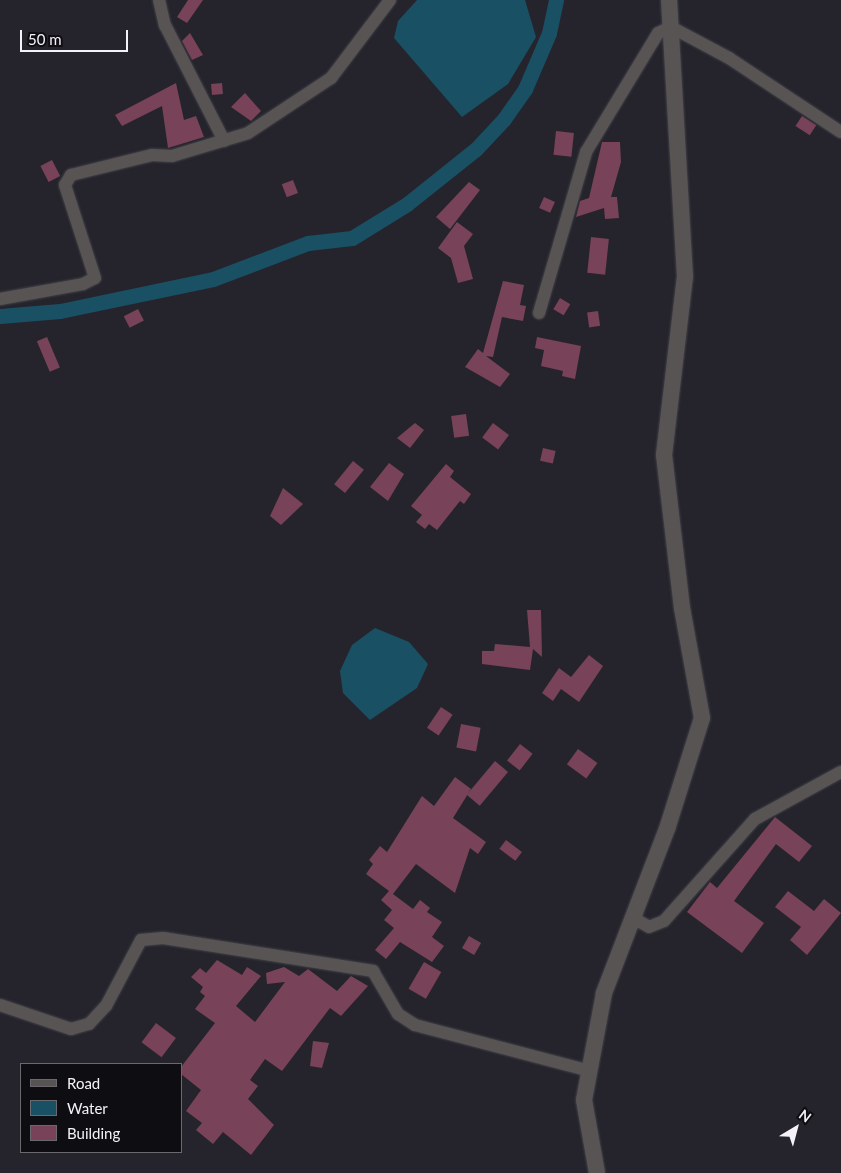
<!DOCTYPE html>
<style>
body{margin:0}
#map{position:relative;width:841px;height:1173px;overflow:hidden;background:#25242c;font-family:Lato,sans-serif}
div>[style]{position:absolute}
[style*='--x']{left:calc(var(--x)*1px);top:calc(var(--y)*1px);width:calc(var(--w)*1px);rotate:calc(var(--a)*1deg)}
.water>*{inset:0;background:#1a5064}
.canal>*{height:15px;margin:-7.5px;padding:0 7.5px;transform-origin:7.5px;border-radius:7.5px;background:#1a5064}
.building>*{inset:0;background:#784258;transform-origin:0 0}
.roads{filter:drop-shadow(0 0 1px #424149) drop-shadow(0 0 1px #424149)}
.minor>*{height:12px;margin:-6px;padding:0 6px;transform-origin:6px;border-radius:6px;background:#595454}
.tertiary>*{height:16px;margin:-8px;padding:0 8px;transform-origin:8px;border-radius:8px;background:#595454}
span{translate:-50% -50%;white-space:nowrap;text-align:center;line-height:1.15;-webkit-text-stroke:5px #0e0d11;paint-order:stroke}
.legend{position:absolute;left:20px;top:1063px;width:162px;height:90px;box-sizing:border-box;background:#0e0d11;border:1px solid #6a696d;margin:0;padding:6px 9px;list-style:none;font-size:15px;color:#f4f2f8}
.legend li{display:flex;align-items:center;gap:10px;height:25px}
.legend b{width:25px;border:1px solid #6a696d}
.north{position:absolute;left:771px;top:1103px;width:50px;height:50px;-webkit-text-stroke:4px #0e0d11;paint-order:stroke;rotate:37deg;font-size:14px;font-weight:700;line-height:20px;text-align:center;color:#f4f2f8}
.north::after{content:'';display:block;margin:auto;width:18px;height:22px;background:#f4f2f8;clip-path:polygon(50% 0,100% 100%,50% 72%,0 100%)}
.scale{position:absolute;left:20px;top:30px;width:108px;height:22px;box-sizing:border-box;border:2px solid #f4f2f8;border-top:0;padding-left:6px;font-size:15px;line-height:18px;white-space:nowrap;color:#f4f2f8;-webkit-text-stroke:4px #0e0d11;paint-order:stroke}
</style>
<div id="map">
<div class="water">
<div style="clip-path:polygon(417px 0,525px 0,536px 37px,508px 84px,462px 117px,394px 38px,398px 21px)"></div>
<div style="clip-path:polygon(375px 628px,409px 642px,428px 664px,417px 688px,370px 720px,343px 693px,340px 671px,352px 645px)"></div>
</div>
<div class="canal">
<div style="--x:0;--y:316;--w:60;--a:-4.8"></div>
<div style="--x:60;--y:311;--w:156;--a:-11.8"></div>
<div style="--x:213;--y:279;--w:102;--a:-20.8"></div>
<div style="--x:308;--y:243;--w:44;--a:-6.5"></div>
<div style="--x:352;--y:238;--w:65;--a:-31.7"></div>
<div style="--x:407;--y:204;--w:88;--a:-38.6"></div>
<div style="--x:476;--y:149;--w:41;--a:-47"></div>
<div style="--x:504;--y:119;--w:37;--a:-55"></div>
<div style="--x:525;--y:89;--w:61;--a:-66.8"></div>
<div style="--x:549;--y:33;--w:34;--a:-78"></div>
</div>
<div class="building">
<div style="clip-path:polygon(188px 0,203px 0,187px 23px,177px 17px)"></div>
<div style="clip-path:polygon(190px 33px,203px 55px,192px 60px,182px 41px)"></div>
<div style="clip-path:polygon(176px 83px,184px 120px,196px 116px,204px 137px,168px 148px,162px 106px,122px 126px,115px 115px)"></div>
<div style="left:222px;top:83px;width:11px;height:11px;rotate:85deg"></div>
<div style="clip-path:polygon(245px 93px,261px 111px,251px 121px,231px 107px)"></div>
<div style="left:802px;top:116px;width:17px;height:12px;rotate:33deg"></div>
<div style="left:556px;top:131px;width:18px;height:24px;rotate:6deg"></div>
<div style="clip-path:polygon(602px 142px,620px 142px,621px 162px,611px 197px,617px 197px,619px 218px,605px 219px,604px 208px,576px 217px,580px 201px,589px 198px)"></div>
<div style="left:52px;top:160px;width:18px;height:13px;rotate:63deg"></div>
<div style="left:293px;top:180px;width:14px;height:12px;rotate:69deg"></div>
<div style="clip-path:polygon(469px 182px,480px 190px,450px 229px,436px 217px)"></div>
<div style="left:544px;top:197px;width:12px;height:12px;rotate:24deg"></div>
<div style="clip-path:polygon(457px 222px,473px 234px,464px 246px,473px 279px,458px 283px,451px 258px,438px 248px)"></div>
<div style="left:591px;top:237px;width:18px;height:36px;rotate:6deg"></div>
<div style="clip-path:polygon(503px 281px,524px 285px,520px 305px,526px 306px,523px 321px,502px 317px,493px 357px,486px 356px,510px 374px,500px 387px,465px 367px,478px 349px,483px 353px)"></div>
<div style="left:560px;top:298px;width:12px;height:13px;rotate:31deg"></div>
<div style="left:138px;top:309px;width:13px;height:16px;rotate:63deg"></div>
<div style="left:598px;top:311px;width:15px;height:11px;rotate:82deg"></div>
<div style="left:47px;top:337px;width:33px;height:11px;rotate:67deg"></div>
<div style="clip-path:polygon(537px 337px,581px 346px,575px 379px,562px 376px,563px 371px,541px 366px,544px 350px,535px 348px)"></div>
<div style="left:466px;top:414px;width:22px;height:15px;rotate:82deg"></div>
<div style="clip-path:polygon(415px 423px,424px 430px,410px 448px,397px 438px)"></div>
<div style="left:493px;top:423px;width:20px;height:18px;rotate:37deg"></div>
<div style="left:543px;top:448px;width:13px;height:13px;rotate:13deg"></div>
<div style="left:353px;top:461px;width:14px;height:30px;rotate:39deg"></div>
<div style="clip-path:polygon(389px 463px,404px 474px,388px 501px,370px 487px)"></div>
<div style="clip-path:polygon(446px 464px,454px 471px,450px 477px,471px 494px,464px 504px,460px 501px,437px 530px,429px 524px,425px 529px,416px 522px,422px 515px,411px 506px)"></div>
<div style="clip-path:polygon(283px 488px,303px 504px,281px 525px,270px 516px)"></div>
<div style="clip-path:polygon(527px 610px,541px 610px,542px 657px,533px 649px,530px 670px,482px 664px,482px 651px,494px 651px,495px 644px,530px 647px)"></div>
<div style="clip-path:polygon(589px 655px,603px 666px,579px 702px,561px 689px,553px 701px,542px 693px,559px 668px,571px 677px)"></div>
<div style="left:441px;top:707px;width:14px;height:25px;rotate:34deg"></div>
<div style="left:461px;top:724px;width:20px;height:24px;rotate:11deg"></div>
<div style="left:520px;top:744px;width:16px;height:21px;rotate:38deg"></div>
<div style="left:578px;top:749px;width:24px;height:19px;rotate:36deg"></div>
<div style="left:495px;top:761px;width:17px;height:44px;rotate:40deg"></div>
<div style="clip-path:polygon(455px 777px,471px 789px,453px 818px,486px 842px,478px 854px,470px 848px,455px 893px,416px 864px,393px 894px,413px 909px,420px 900px,430px 908px,427px 912px,442px 922px,432px 937px,444px 946px,432px 962px,400px 942px,386px 959px,375px 950px,394px 928px,384px 920px,392px 910px,381px 900px,389px 891px,366px 874px,373px 864px,369px 860px,380px 846px,387px 852px,422px 796px,434px 806px)"></div>
<div style="clip-path:polygon(775px 817px,812px 846px,799px 862px,776px 844px,734px 901px,764px 923px,742px 953px,687px 912px,710px 882px,717px 888px)"></div>
<div style="left:506px;top:840px;width:20px;height:11px;rotate:37deg"></div>
<div style="clip-path:polygon(788px 891px,814px 911px,824px 899px,841px 913px,807px 955px,790px 940px,801px 927px,775px 907px)"></div>
<div style="left:469px;top:936px;width:14px;height:14px;rotate:30deg"></div>
<div style="clip-path:polygon(217px 960px,242px 975px,247px 967px,261px 976px,236px 1006px,255px 1022px,285px 982px,267px 984px,266px 973px,284px 967px,299px 976px,308px 969px,337px 991px,351px 976px,368px 986px,341px 1016px,330px 1008px,282px 1071px,265px 1059px,250px 1080px,258px 1086px,248px 1099px,274px 1125px,251px 1155px,223px 1132px,213px 1144px,196px 1130px,202px 1123px,186px 1111px,201px 1090px,181px 1074px,181px 1067px,215px 1023px,195px 1009px,205px 996px,200px 992px,203px 987px,191px 977px,200px 968px,206px 973px)"></div>
<div style="left:424px;top:962px;width:20px;height:31px;rotate:30deg"></div>
<div style="left:156px;top:1023px;width:25px;height:24px;rotate:37deg"></div>
<div style="clip-path:polygon(313px 1041px,329px 1043px,322px 1068px,310px 1066px)"></div>
</div>
<div class="roads">
<div class="minor">
<div style="--x:159;--y:0;--w:26;--a:77"></div>
<div style="--x:165;--y:25;--w:130;--a:63"></div>
<div style="--x:0;--y:299;--w:84;--a:-10.2"></div>
<div style="--x:83;--y:284;--w:13;--a:-27"></div>
<div style="--x:95;--y:278;--w:98;--a:-107.9"></div>
<div style="--x:65;--y:185;--w:12;--a:-59"></div>
<div style="--x:71;--y:175;--w:83;--a:-13.9"></div>
<div style="--x:152;--y:155;--w:20;--a:3"></div>
<div style="--x:172;--y:156;--w:79;--a:-16.8"></div>
<div style="--x:248;--y:133;--w:100;--a:-33.5"></div>
<div style="--x:331;--y:78;--w:98;--a:-52.9"></div>
<div style="--x:539;--y:313;--w:168;--a:-73.7"></div>
<div style="--x:586;--y:152;--w:139;--a:-58.8"></div>
<div style="--x:658;--y:33;--w:14;--a:-25"></div>
<div style="--x:671;--y:27;--w:66;--a:28.1"></div>
<div style="--x:729;--y:58;--w:134;--a:33.5"></div>
<div style="--x:633;--y:918;--w:18;--a:29"></div>
<div style="--x:649;--y:927;--w:16;--a:-22"></div>
<div style="--x:664;--y:921;--w:137;--a:-48.3"></div>
<div style="--x:755;--y:819;--w:98;--a:-28.7"></div>
<div style="--x:0;--y:1005;--w:75;--a:18.7"></div>
<div style="--x:71;--y:1029;--w:19;--a:-16"></div>
<div style="--x:89;--y:1024;--w:25;--a:-47"></div>
<div style="--x:106;--y:1006;--w:75;--a:-62.1"></div>
<div style="--x:141;--y:940;--w:22;--a:-5"></div>
<div style="--x:163;--y:938;--w:213;--a:8.9"></div>
<div style="--x:373;--y:971;--w:50;--a:59.8"></div>
<div style="--x:398;--y:1014;--w:20;--a:33"></div>
<div style="--x:415;--y:1025;--w:178;--a:14.7"></div>
</div>
<div class="tertiary">
<div style="--x:597;--y:1173;--w:74;--a:-100.1"></div>
<div style="--x:584;--y:1100;--w:109;--a:-79.4"></div>
<div style="--x:604;--y:993;--w:176;--a:-69"></div>
<div style="--x:667;--y:829;--w:116;--a:-72.5"></div>
<div style="--x:702;--y:718;--w:112;--a:-100.3"></div>
<div style="--x:682;--y:608;--w:154;--a:-96.7"></div>
<div style="--x:664;--y:455;--w:179;--a:-83.3"></div>
<div style="--x:685;--y:277;--w:277;--a:-93.3"></div>
</div>
</div>
<ul class="legend">
<li><b style="height:6px;background:#595454"></b>Road</li>
<li><b style="height:14px;background:#1a5064"></b>Water</li>
<li><b style="height:14px;background:#784258"></b>Building</li>
</ul>
<div class="north">N</div>
<div class="scale">50 m</div>
</div>
